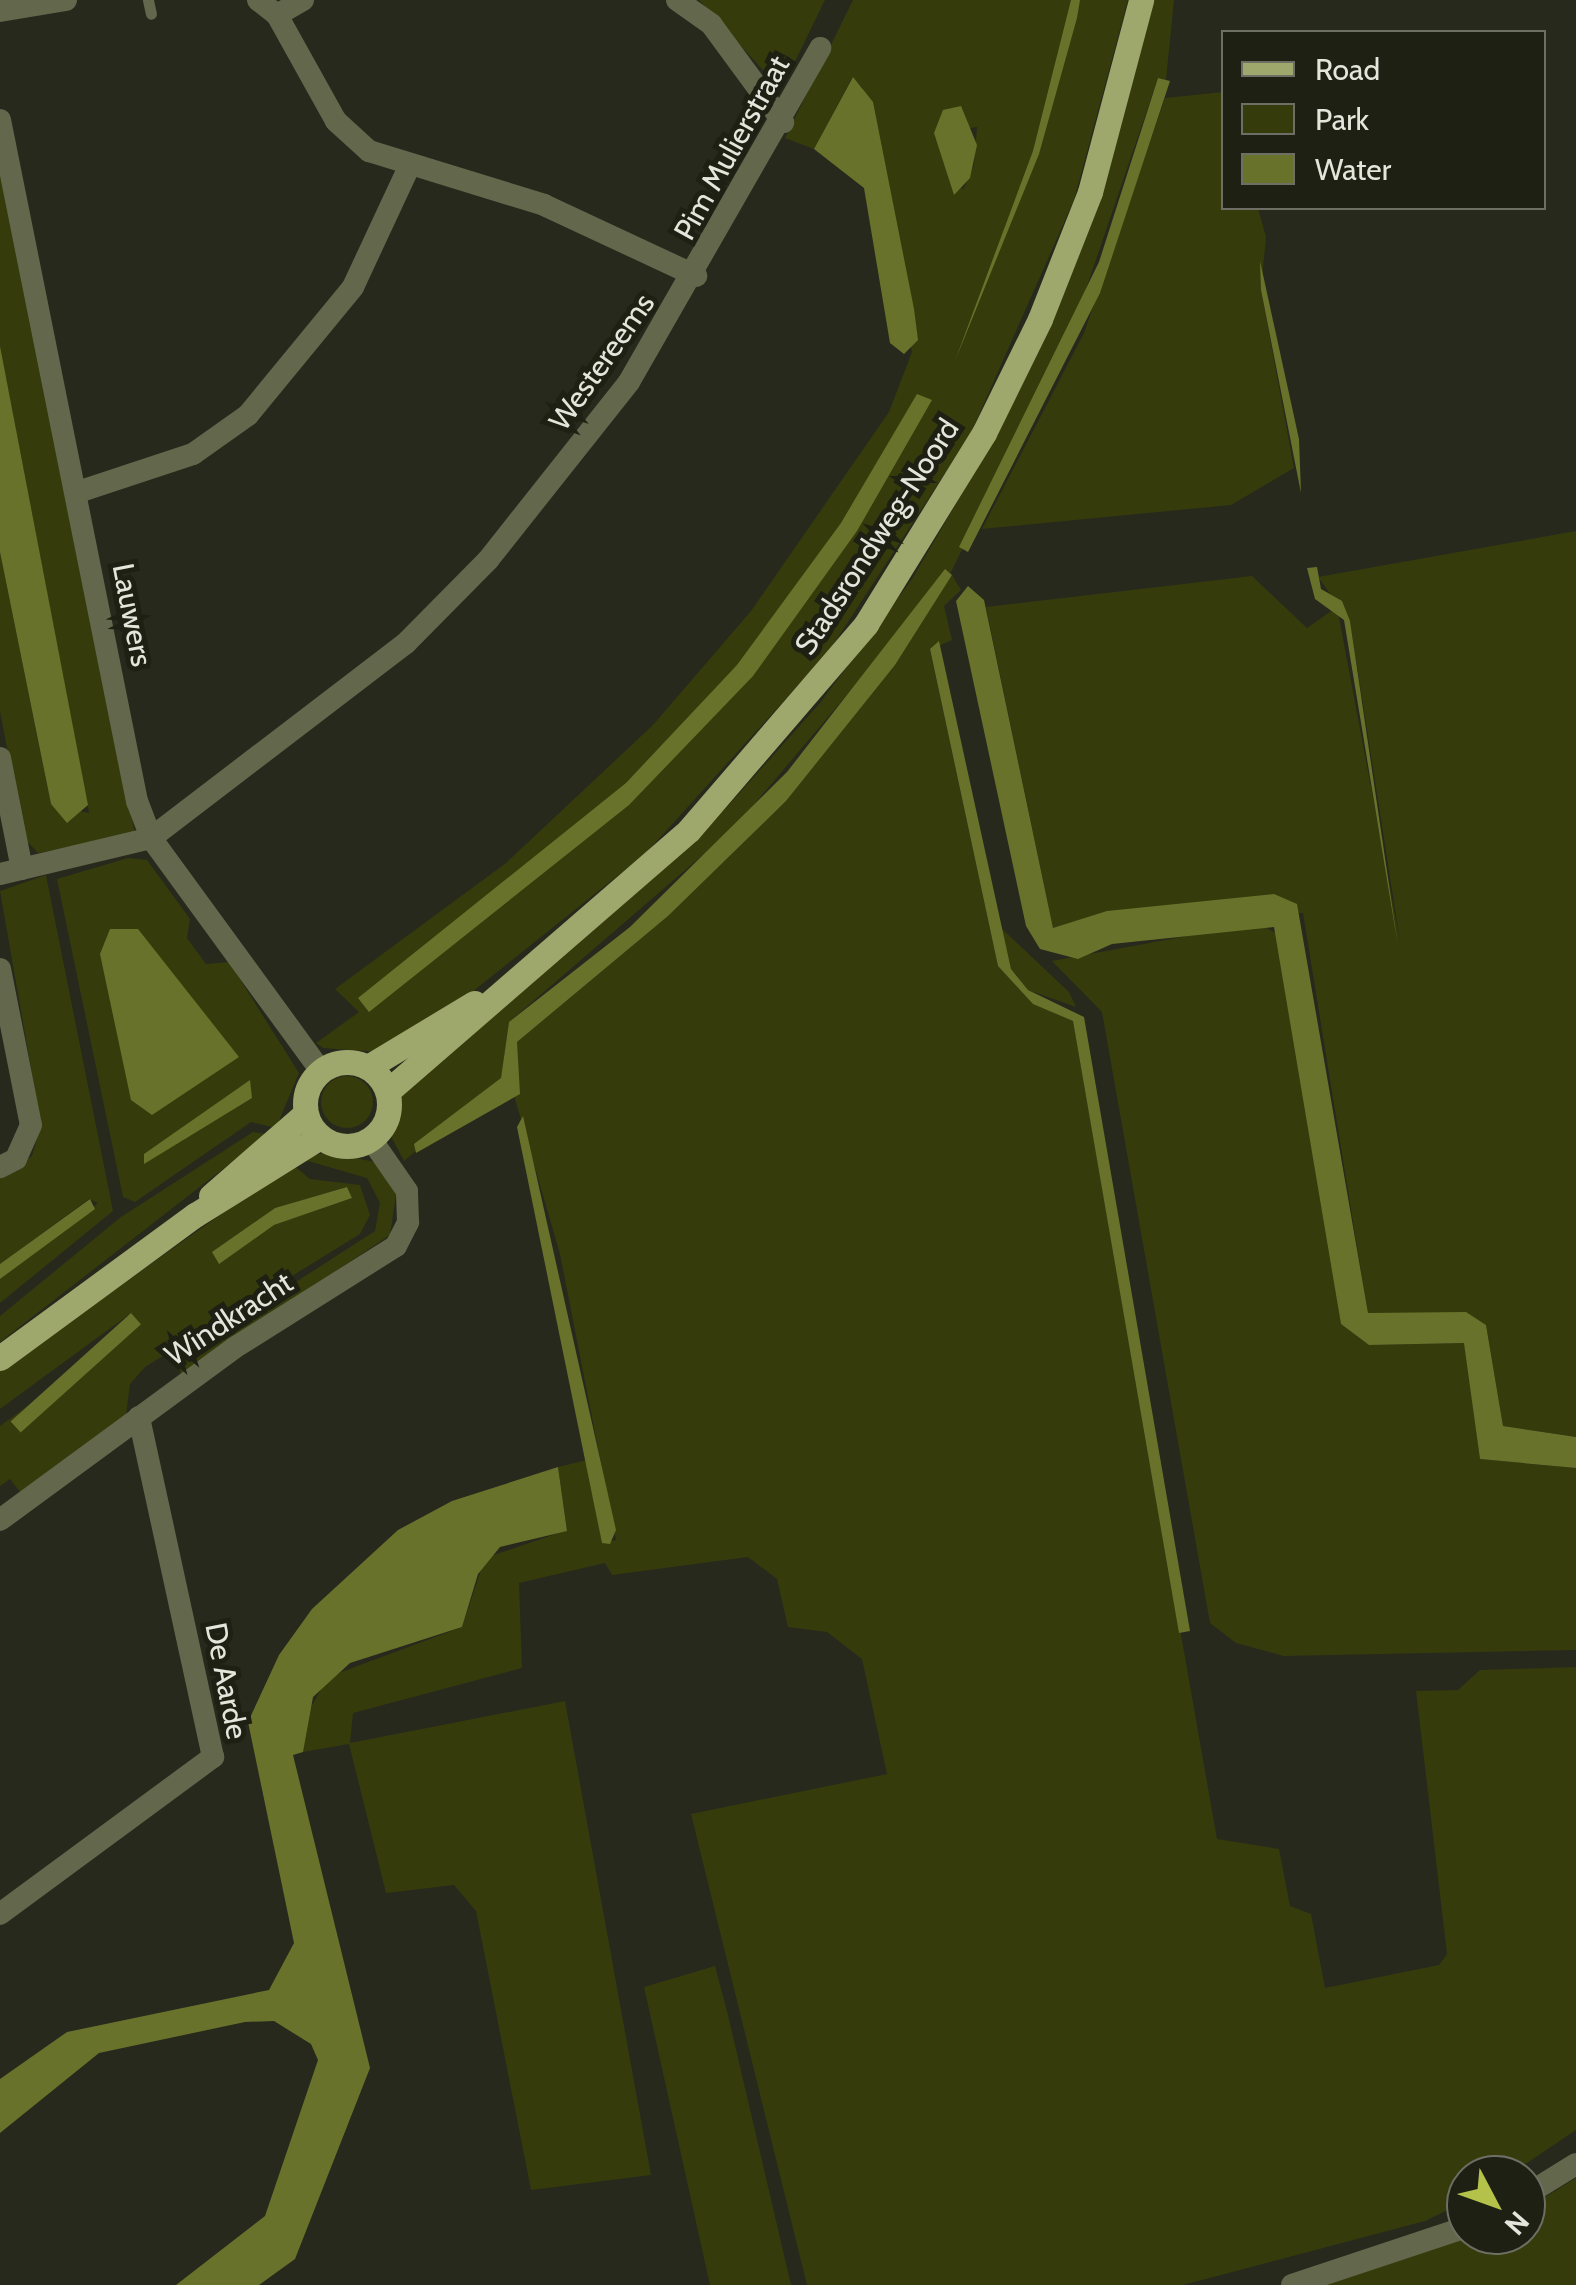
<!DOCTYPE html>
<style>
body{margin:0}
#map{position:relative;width:1576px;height:2285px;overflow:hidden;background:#27291d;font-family:Cabin,sans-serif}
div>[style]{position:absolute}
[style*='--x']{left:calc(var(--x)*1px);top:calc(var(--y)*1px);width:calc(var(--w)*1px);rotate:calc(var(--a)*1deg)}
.green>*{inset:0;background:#363b0c}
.round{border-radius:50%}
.water>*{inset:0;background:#69722b;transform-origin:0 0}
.lane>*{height:11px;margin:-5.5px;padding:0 5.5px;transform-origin:5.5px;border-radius:5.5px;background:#63684c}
.street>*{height:22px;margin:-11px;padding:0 11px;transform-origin:11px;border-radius:11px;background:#63684c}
.primary>*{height:25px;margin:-12.5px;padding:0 12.5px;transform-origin:12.5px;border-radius:12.5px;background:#9ea76c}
.primary>.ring{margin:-12.5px;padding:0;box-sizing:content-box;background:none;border:25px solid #9ea76c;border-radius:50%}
span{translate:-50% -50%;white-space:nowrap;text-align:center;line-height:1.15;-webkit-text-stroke:10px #1e2013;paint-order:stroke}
.street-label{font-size:30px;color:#e4e6dd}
.legend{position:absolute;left:1221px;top:30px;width:325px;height:180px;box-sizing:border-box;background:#1e2013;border:2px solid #6d6f64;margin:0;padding:12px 18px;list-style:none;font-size:30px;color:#e4e6dd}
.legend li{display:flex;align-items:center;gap:20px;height:50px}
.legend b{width:50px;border:2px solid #6d6f64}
.north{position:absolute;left:1446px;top:2155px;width:100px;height:100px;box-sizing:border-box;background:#1e2013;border:2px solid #6d6f64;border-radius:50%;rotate:131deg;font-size:28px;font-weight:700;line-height:40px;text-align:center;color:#e4e6dd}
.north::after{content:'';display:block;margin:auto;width:35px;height:45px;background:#b4c24a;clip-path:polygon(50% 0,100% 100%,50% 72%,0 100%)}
</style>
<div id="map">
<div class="green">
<div style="clip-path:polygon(699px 0,825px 0,781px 90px)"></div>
<div style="clip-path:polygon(evenodd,853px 0,1128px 0,1074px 200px,970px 435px,829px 651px,646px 853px,452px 1008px,379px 1052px,323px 1048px,316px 1043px,359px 1012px,335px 989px,506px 863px,653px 725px,751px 611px,889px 412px,912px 352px,862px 87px,852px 78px,814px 149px,785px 138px,853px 0,977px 127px,974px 165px,963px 190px,934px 133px,977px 127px)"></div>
<div style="clip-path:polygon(1152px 0,1174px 0,1166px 80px,1158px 78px,1075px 321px,951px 572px,734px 828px,509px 1022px,501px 1079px,404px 1161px,392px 1138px,401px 1094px,727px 807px,820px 703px,912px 579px,1000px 429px,1068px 282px)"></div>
<div style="clip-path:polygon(1223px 92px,1224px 208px,1258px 208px,1266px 237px,1261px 290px,1294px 468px,1231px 505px,982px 529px,1084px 333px,1165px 98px)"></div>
<div style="clip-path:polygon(0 157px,135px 834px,38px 853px,24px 838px,0 711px,0 552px,51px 805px,89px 813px,0 346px)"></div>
<div style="clip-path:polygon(1576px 531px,1576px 1437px,1503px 1426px,1486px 1325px,1467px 1313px,1368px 1314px,1303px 913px,1053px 928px,986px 607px,1252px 576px,1307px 628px,1337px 607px,1400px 941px,1350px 621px,1318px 577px)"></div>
<div style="clip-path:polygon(952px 575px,961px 590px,944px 606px,952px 640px,930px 650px,998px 966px,1033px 1003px,1073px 1021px,1217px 1839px,1279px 1849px,1290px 1906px,1311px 1914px,1325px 1988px,1439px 1965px,1447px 1954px,1416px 1691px,1458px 1690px,1480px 1670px,1576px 1667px,1576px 2130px,1509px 2175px,1466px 2175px,1466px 2201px,1425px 2221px,1183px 2285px,807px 2285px,691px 1814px,887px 1774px,862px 1659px,827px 1632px,788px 1627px,777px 1579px,748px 1557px,612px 1575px,605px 1563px,519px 1583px,522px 1668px,353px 1713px,350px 1743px,565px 1701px,651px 2175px,531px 2190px,476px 1911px,454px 1885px,386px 1893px,349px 1744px,303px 1752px,306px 1716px,328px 1677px,462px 1627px,485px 1558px,567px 1530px,558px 1467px,587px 1460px,602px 1543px,616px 1540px,560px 1254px,515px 1099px,517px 1042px,668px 916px,786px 801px,895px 665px)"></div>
<div style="clip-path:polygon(128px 858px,147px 860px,190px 919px,187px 938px,206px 964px,229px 962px,299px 1073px,276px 1128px,251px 1122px,135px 1202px,123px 1197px,57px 879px)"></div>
<div style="clip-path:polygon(46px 875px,113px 1211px,0 1303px,0 1279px,98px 1203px,89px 1199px,0 1264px,0 1177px,32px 1156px,41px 1125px,0 891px)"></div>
<div style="clip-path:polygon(1257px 923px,1282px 936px,1341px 1324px,1369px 1345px,1465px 1343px,1480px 1459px,1576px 1468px,1576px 1650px,1284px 1656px,1236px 1643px,1210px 1623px,1102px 1012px,1052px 961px)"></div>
<div style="clip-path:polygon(1001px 928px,1069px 992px,1076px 1007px,1028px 990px,1011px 969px)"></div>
<div class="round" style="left:321px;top:1076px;width:52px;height:52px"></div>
<div style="clip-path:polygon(253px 1132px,268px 1134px,0 1342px,0 1316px,121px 1217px)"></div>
<div style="clip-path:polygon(326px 1152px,375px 1162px,396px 1194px,390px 1235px,180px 1375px,181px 1356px,375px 1231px,380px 1203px,367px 1178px,301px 1159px)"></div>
<div style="clip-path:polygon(evenodd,292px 1164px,310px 1179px,360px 1185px,370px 1215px,360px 1234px,145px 1367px,130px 1384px,126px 1415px,21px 1493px,10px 1479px,0 1486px,0 1426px,141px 1324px,131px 1313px,0 1409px,0 1371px,292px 1164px,347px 1187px,352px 1198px,274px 1225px,218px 1263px,213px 1252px,275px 1208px,347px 1187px)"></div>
<div style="clip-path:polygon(715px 1966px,728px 2015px,791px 2285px,710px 2285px,644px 1987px)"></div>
<div style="clip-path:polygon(1576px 2178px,1576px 2285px,1320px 2285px,1469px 2235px,1526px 2235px,1526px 2209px)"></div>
</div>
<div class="water">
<div style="clip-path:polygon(1071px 0,1080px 0,1077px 18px,1039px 154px,955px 361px,1033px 151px)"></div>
<div style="clip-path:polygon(853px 77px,873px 102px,914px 309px,918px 340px,904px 354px,890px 343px,864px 188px,814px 149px)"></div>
<div style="clip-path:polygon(1158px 78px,1170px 81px,1100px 293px,968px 552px,959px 547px,1099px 262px)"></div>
<div style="clip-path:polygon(961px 106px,977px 145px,970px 178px,954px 195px,934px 133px,943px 110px)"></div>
<div style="clip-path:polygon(1260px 261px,1299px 439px,1301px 493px,1261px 290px)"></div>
<div style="clip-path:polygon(0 346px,88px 805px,67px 823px,51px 804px,0 552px)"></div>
<div style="clip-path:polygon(917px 394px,932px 400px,857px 531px,753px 676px,629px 805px,369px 1012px,358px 998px,626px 783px,737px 665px,841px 523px)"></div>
<div style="clip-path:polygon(1317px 567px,1321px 589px,1342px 601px,1350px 621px,1398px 946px,1344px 620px,1315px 599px,1307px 568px)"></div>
<div style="clip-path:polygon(945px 569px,952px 575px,895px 665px,786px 801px,668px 916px,517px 1042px,520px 1094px,416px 1153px,414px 1144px,501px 1078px,509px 1022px,630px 927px,787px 772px)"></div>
<div style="clip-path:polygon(968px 586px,984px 600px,1053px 928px,1107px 911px,1274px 894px,1297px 904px,1368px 1313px,1466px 1312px,1486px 1325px,1503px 1426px,1576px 1437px,1576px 1468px,1480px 1459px,1464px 1343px,1369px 1345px,1341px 1324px,1274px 927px,1112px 944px,1078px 959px,1040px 949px,1026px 926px,956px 601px)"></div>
<div style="clip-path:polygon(939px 641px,1011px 969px,1028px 990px,1084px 1017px,1190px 1631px,1179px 1633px,1073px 1021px,1033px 1004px,998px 966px,930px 649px)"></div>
<div style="clip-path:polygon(110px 929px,138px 929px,239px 1057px,152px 1115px,131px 1100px,100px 954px)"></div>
<div style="clip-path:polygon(250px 1080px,252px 1098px,144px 1164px,144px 1154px)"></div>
<div style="clip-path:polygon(523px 1116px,616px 1530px,610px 1544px,602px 1543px,517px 1127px)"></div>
<div style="clip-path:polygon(347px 1187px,352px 1198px,274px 1225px,219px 1264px,212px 1252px,275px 1208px)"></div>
<div style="clip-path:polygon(90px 1199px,95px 1209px,0 1279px,0 1264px)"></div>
<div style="left:131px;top:1313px;width:15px;height:162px;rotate:48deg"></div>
<div style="clip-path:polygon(558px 1467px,567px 1531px,500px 1547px,478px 1574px,462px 1627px,350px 1663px,313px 1697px,303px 1752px,293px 1755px,370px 2068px,295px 2259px,259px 2285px,176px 2285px,265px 2216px,318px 2060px,311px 2044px,274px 2021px,245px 2022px,99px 2053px,0 2133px,0 2079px,67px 2032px,269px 1990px,294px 1943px,248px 1722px,279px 1655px,312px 1609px,398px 1530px,452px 1501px)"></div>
</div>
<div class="lane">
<div style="--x:148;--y:0;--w:14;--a:78"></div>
</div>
<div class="street">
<div style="--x:258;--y:0;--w:24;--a:38"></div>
<div style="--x:277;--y:15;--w:121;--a:60.9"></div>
<div style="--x:336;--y:121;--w:45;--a:42.3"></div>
<div style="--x:369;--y:151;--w:183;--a:17.1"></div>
<div style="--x:544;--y:205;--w:168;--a:25"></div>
<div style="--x:677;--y:0;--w:42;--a:35.2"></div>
<div style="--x:711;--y:24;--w:122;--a:53.7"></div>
<div style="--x:0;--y:11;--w:67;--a:-9.5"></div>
<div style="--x:277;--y:15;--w:30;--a:-30"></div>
<div style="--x:0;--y:120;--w:695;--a:78.63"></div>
<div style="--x:137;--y:801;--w:40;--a:69"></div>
<div style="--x:151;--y:838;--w:287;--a:53.9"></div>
<div style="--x:78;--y:492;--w:121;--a:-18.3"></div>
<div style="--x:193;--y:454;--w:67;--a:-35.3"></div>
<div style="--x:248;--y:415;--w:166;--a:-50.6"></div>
<div style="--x:353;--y:287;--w:132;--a:-65"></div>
<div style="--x:0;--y:758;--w:113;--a:78.8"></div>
<div style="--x:0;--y:874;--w:155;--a:-13.4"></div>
<div style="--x:151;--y:838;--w:321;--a:-37.4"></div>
<div style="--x:406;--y:643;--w:117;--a:-45.3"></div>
<div style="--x:488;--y:560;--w:227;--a:-51.6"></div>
<div style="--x:629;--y:382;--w:385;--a:-60.2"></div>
<div style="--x:0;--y:969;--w:159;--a:78.8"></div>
<div style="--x:31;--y:1125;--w:37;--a:114"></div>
<div style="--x:16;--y:1159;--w:18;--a:153"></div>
<div style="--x:0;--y:1520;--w:290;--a:-36.3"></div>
<div style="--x:234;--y:1348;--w:191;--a:-32.2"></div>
<div style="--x:396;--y:1246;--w:27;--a:-63"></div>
<div style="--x:408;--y:1222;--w:31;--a:-92"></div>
<div style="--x:407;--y:1191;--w:63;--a:-124.7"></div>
<div style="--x:0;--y:1914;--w:265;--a:-36.4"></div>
<div style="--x:213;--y:1757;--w:348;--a:-102.3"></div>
<div style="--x:1526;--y:2195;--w:59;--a:-31.8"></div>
<div style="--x:1292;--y:2285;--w:183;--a:-18.4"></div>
</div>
<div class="primary">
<div class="ring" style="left:305px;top:1062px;width:59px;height:59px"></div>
<div style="--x:368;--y:1067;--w:124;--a:-31.1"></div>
<div style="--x:388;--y:1091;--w:398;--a:-40.9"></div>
<div style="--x:689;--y:830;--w:272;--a:-49.3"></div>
<div style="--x:866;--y:624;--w:225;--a:-58.3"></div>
<div style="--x:984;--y:433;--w:127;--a:-63.8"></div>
<div style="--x:1040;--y:319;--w:136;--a:-68.5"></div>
<div style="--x:1090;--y:192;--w:199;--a:-75.1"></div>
<div style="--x:211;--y:1196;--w:125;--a:-41.1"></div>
<div style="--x:0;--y:1358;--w:242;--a:-36.3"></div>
<div style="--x:195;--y:1215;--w:147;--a:-32"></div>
</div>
<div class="street-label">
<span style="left:732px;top:148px;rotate:-61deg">Pim Mulierstraat</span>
<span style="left:602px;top:362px;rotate:-55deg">Westereems</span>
<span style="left:877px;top:537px;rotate:-57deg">Stadsrondweg-Noord</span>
<span style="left:132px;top:615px;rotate:79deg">Lauwers</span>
<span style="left:229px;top:1319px;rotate:-33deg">Windkracht</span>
<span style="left:226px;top:1681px;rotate:79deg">De Aarde</span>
</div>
<ul class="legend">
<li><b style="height:12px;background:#9ea76c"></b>Road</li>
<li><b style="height:28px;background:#363b0c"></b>Park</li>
<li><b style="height:28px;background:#69722b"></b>Water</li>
</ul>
<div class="north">N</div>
</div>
